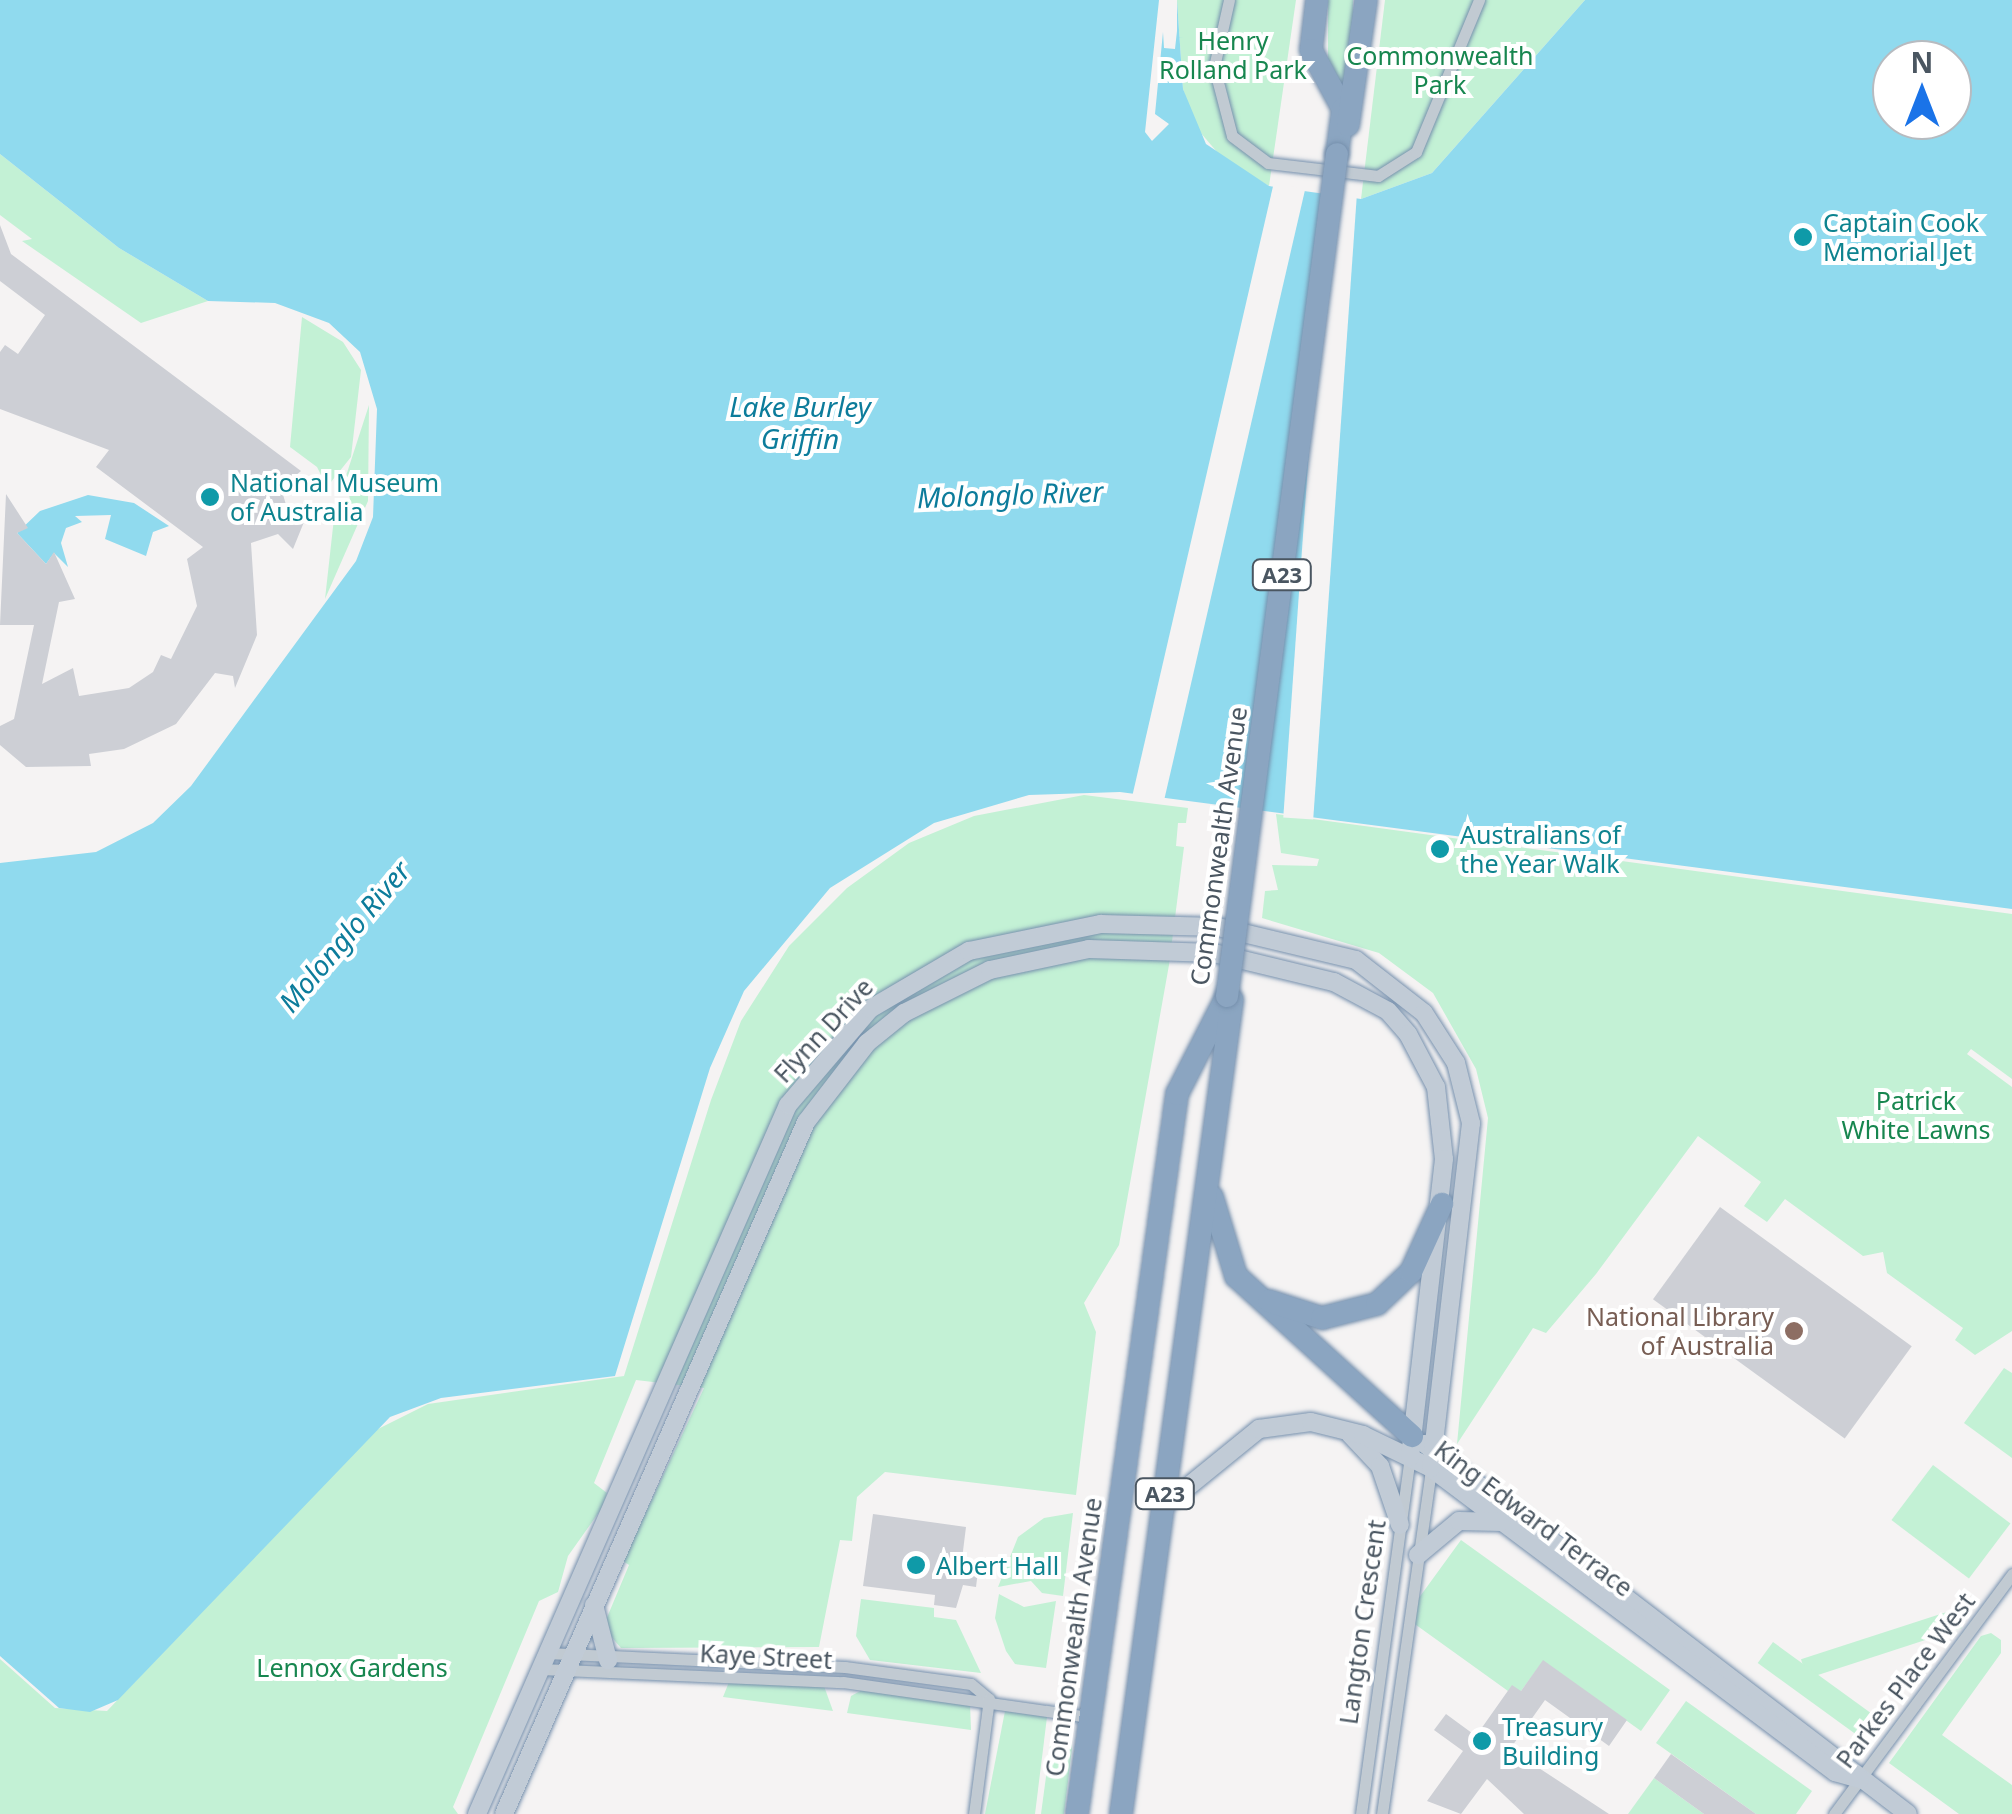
<!DOCTYPE html>
<style>
body{margin:0}
#map{position:relative;width:2012px;height:1814px;overflow:hidden;background:#f5f3f3;font-family:"Noto Sans",sans-serif}
div>[style]{position:absolute}
[style*='--x']{left:calc(var(--x)*1px);top:calc(var(--y)*1px);width:calc(var(--w)*1px);rotate:calc(var(--a)*1deg)}
.green>*{inset:0;background:#c3f1d5;transform-origin:0 0}
.water>*{inset:0;background:#90daee}
.pier>*{inset:0;background:#f5f3f3;transform-origin:0 0}
.building>*{inset:0;background:#cdcfd5;transform-origin:0 0}
.roads{filter:drop-shadow(0 0 2px #7690ad) drop-shadow(0 0 2px #7690ad)}
.street>*{height:11px;margin:-5.5px;padding:0 5.5px;transform-origin:5.5px;border-radius:5.5px;background:#c1cad2}
.secondary>*{height:18px;margin:-9px;padding:0 9px;transform-origin:9px;border-radius:9px;background:#c1cbd6}
.highway>*{height:22px;margin:-11px;padding:0 11px;transform-origin:11px;border-radius:11px;background:#8ba5c1}
.bridges{filter:drop-shadow(0 0 2px #7690ad) drop-shadow(0 0 2px #7690ad)}
.highway-bridge>*{height:22px;margin:-11px;padding:0 11px;transform-origin:11px;border-radius:11px;background:#8ba5c1}
.dots>*{width:28px;height:28px;translate:-50% -50%;box-sizing:border-box;border:5px solid #fff;border-radius:50%}
span{translate:-50% -50%;white-space:nowrap;text-align:center;line-height:1.15;-webkit-text-stroke:8px #fff;paint-order:stroke}
.shield-label span{padding:2px 8px;background:#fff;border:2px solid;border-radius:8px;-webkit-text-stroke-width:0}
.shield-label{font-size:22px;color:#4a5661;font-weight:700}
.park-label{font-size:25px;color:#17864f}
.culture-label{font-size:25px;color:#0d838f}
.left{translate:0 -50%;text-align:left}
.street-label{font-size:25px;color:#4a5661}
.education-label{font-size:25px;color:#785e54}
.right{translate:-100% -50%;text-align:right}
.water-label{font-size:28px;color:#0c7c9b;font-style:italic}
.north{position:absolute;left:1872px;top:40px;width:100px;height:100px;box-sizing:border-box;background:#fff;border:2px solid #b7bbc0;border-radius:50%;rotate:0deg;font-size:28px;font-weight:700;line-height:40px;text-align:center;color:#4a5661}
.north::after{content:'';display:block;margin:auto;width:35px;height:45px;background:#1a73e8;clip-path:polygon(50% 0,100% 100%,50% 72%,0 100%)}
</style>
<div id="map">
<div class="green">
<div style="clip-path:polygon(1177px 0,1296px 0,1269px 186px,1223px 159px,1194px 125px,1183px 89px)"></div>
<div style="left:1328px;top:0;width:25px;height:87px"></div>
<div style="clip-path:polygon(1385px 0,1585px 0,1432px 173px,1361px 199px)"></div>
<div style="clip-path:polygon(0 154px,119px 248px,208px 301px,141px 323px,22px 241px,32px 239px,0 215px)"></div>
<div style="clip-path:polygon(302px 317px,343px 342px,361px 370px,351px 457px,327px 487px,317px 467px,290px 447px)"></div>
<div style="clip-path:polygon(369px 405px,368px 501px,325px 599px,335px 509px,350px 499px,345px 479px)"></div>
<div style="clip-path:polygon(1084px 795px,1188px 808px,1186px 823px,1178px 823px,1176px 846px,1184px 847px,1169px 965px,1119px 1245px,1084px 1303px,1096px 1332px,1076px 1495px,885px 1472px,857px 1497px,852px 1541px,840px 1540px,819px 1647px,621px 1648px,603px 1627px,629px 1565px,623px 1561px,704px 1388px,636px 1380px,594px 1483px,607px 1493px,602px 1508px,568px 1556px,558px 1592px,539px 1601px,453px 1807px,458px 1814px,0 1814px,0 1659px,55px 1708px,107px 1711px,376px 1430px,428px 1404px,624px 1376px,711px 1100px,741px 1021px,789px 946px,847px 888px,909px 843px,974px 816px)"></div>
<div style="clip-path:polygon(1276px 814px,2012px 914px,2012px 1079px,1971px 1049px,1967px 1054px,2012px 1087px,2012px 1331px,1975px 1355px,1955px 1340px,1963px 1328px,1887px 1273px,1883px 1252px,1863px 1256px,1785px 1199px,1767px 1222px,1744px 1206px,1761px 1182px,1698px 1136px,1596px 1274px,1546px 1333px,1533px 1328px,1457px 1444px,1488px 1118px,1476px 1069px,1433px 993px,1379px 953px,1262px 918px,1265px 891px,1278px 890px,1272px 865px,1317px 866px,1319px 859px,1281px 853px)"></div>
<div style="clip-path:polygon(2004px 1368px,2012px 1373px,2012px 1458px,1964px 1423px)"></div>
<div style="left:1933px;top:1465px;width:97px;height:69px;rotate:37deg"></div>
<div style="clip-path:polygon(1073px 1513px,1063px 1596px,1042px 1593px,1031px 1581px,998px 1587px,1018px 1537px,1044px 1518px)"></div>
<div style="clip-path:polygon(1461px 1540px,1670px 1690px,1641px 1731px,1543px 1661px,1521px 1691px,1508px 1691px,1405px 1617px)"></div>
<div style="clip-path:polygon(999px 1594px,1024px 1607px,1056px 1601px,1046px 1668px,1015px 1664px,1006px 1651px,995px 1618px)"></div>
<div style="clip-path:polygon(861px 1599px,934px 1608px,934px 1617px,956px 1620px,981px 1673px,870px 1660px,856px 1636px)"></div>
<div style="left:1956px;top:1609px;width:20px;height:163px;rotate:72deg"></div>
<div style="clip-path:polygon(1991px 1633px,2001px 1640px,2001px 1653px,1942px 1735px,2012px 1785px,2012px 1814px,1959px 1814px,1889px 1763px,1981px 1636px)"></div>
<div style="left:1773px;top:1642px;width:120px;height:26px;rotate:36deg"></div>
<div style="clip-path:polygon(729px 1682px,824px 1686px,833px 1711px,723px 1697px)"></div>
<div style="clip-path:polygon(864px 1689px,970px 1704px,971px 1730px,847px 1713px,851px 1696px)"></div>
<div style="clip-path:polygon(1686px 1701px,1812px 1791px,1796px 1814px,1756px 1814px,1656px 1743px)"></div>
<div style="clip-path:polygon(1005px 1711px,1047px 1717px,1035px 1814px,985px 1814px)"></div>
<div style="clip-path:polygon(1054px 1717px,1068px 1726px,1072px 1749px,1064px 1814px,1041px 1814px)"></div>
<div style="clip-path:polygon(1654px 1778px,1704px 1814px,1628px 1814px)"></div>
</div>
<div class="water">
<div style="clip-path:polygon(evenodd,0 0,1177px 0,1183px 89px,1206px 144px,1269px 186px,1361px 199px,1432px 173px,1585px 0,2012px 0,2012px 909px,1120px 792px,1029px 795px,934px 823px,830px 888px,744px 991px,710px 1068px,615px 1376px,441px 1398px,390px 1417px,118px 1700px,90px 1712px,59px 1708px,0 1656px,0 863px,96px 852px,153px 823px,191px 786px,356px 561px,373px 517px,377px 409px,360px 352px,329px 323px,275px 303px,208px 301px,119px 248px,0 154px,0 0,1892px 60px,1952px 60px,1952px 120px,1892px 120px,1892px 60px)"></div>
<div style="clip-path:polygon(88px 495px,134px 503px,169px 526px,153px 532px,146px 556px,105px 539px,111px 515px,75px 516px,82px 522px,66px 528px,61px 543px,68px 567px,54px 553px,46px 564px,17px 533px,40px 511px)"></div>
</div>
<div class="pier">
<div style="clip-path:polygon(1159px 0,1177px 0,1177px 31px,1175px 49px,1164px 48px,1163px 32px,1155px 114px,1169px 124px,1152px 141px,1145px 132px)"></div>
<div style="left:1274px;top:182px;width:32px;height:629px;rotate:13deg"></div>
<div style="left:1327px;top:192px;width:30px;height:627px;rotate:4deg"></div>
</div>
<div class="building">
<div style="clip-path:polygon(0 225px,11px 254px,301px 471px,281px 488px,287px 508px,304px 522px,293px 549px,278px 534px,251px 543px,257px 635px,235px 688px,233px 676px,215px 673px,176px 724px,124px 749px,89px 754px,91px 766px,26px 767px,0 745px,0 726px,14px 719px,34px 625px,0 625px,6px 494px,28px 528px,17px 533px,46px 564px,54px 552px,75px 599px,59px 602px,42px 684px,73px 668px,79px 696px,129px 688px,153px 672px,161px 655px,171px 659px,197px 606px,187px 559px,203px 547px,96px 467px,109px 450px,0 409px,0 352px,5px 345px,18px 354px,45px 315px,0 281px)"></div>
<div style="left:1720px;top:1207px;width:237px;height:114px;rotate:36deg"></div>
<div style="clip-path:polygon(873px 1514px,966px 1527px,962px 1559px,965px 1570px,978px 1571px,976px 1587px,963px 1585px,956px 1608px,934px 1605px,935px 1595px,863px 1586px)"></div>
<div style="clip-path:polygon(1543px 1660px,1627px 1720px,1609px 1746px,1545px 1700px,1510px 1749px,1609px 1814px,1524px 1814px,1487px 1779px,1461px 1814px,1427px 1801px,1463px 1751px,1434px 1730px,1446px 1714px,1476px 1736px,1512px 1685px,1521px 1691px)"></div>
<div style="clip-path:polygon(1671px 1754px,1756px 1814px,1704px 1814px,1654px 1778px)"></div>
</div>
<div class="roads">
<div class="street">
<div style="--x:1229;--y:0;--w:69;--a:102.6"></div>
<div style="--x:1214;--y:67;--w:71;--a:75.4"></div>
<div style="--x:1232;--y:136;--w:45;--a:36.9"></div>
<div style="--x:1268;--y:163;--w:111;--a:6.7"></div>
<div style="--x:1378;--y:176;--w:45;--a:-32.3"></div>
<div style="--x:1416;--y:152;--w:165;--a:-67.5"></div>
<div style="--x:547;--y:1653;--w:298;--a:2.7"></div>
<div style="--x:845;--y:1667;--w:127;--a:7.7"></div>
<div style="--x:971;--y:1684;--w:23;--a:40"></div>
<div style="--x:541;--y:1669;--w:302;--a:2.5"></div>
<div style="--x:843;--y:1682;--w:249;--a:8.1"></div>
<div style="--x:974;--y:1814;--w:116;--a:-82.6"></div>
<div style="--x:1361;--y:1814;--w:360;--a:-82.2"></div>
<div style="--x:1382;--y:1814;--w:349;--a:-81.9"></div>
<div style="--x:1834;--y:1814;--w:299;--a:-53.4"></div>
</div>
<div class="secondary">
<div style="--x:1350;--y:1434;--w:44;--a:46.8"></div>
<div style="--x:1380;--y:1466;--w:62;--a:71.3"></div>
<div style="--x:1425;--y:1444;--w:608;--a:37.45"></div>
<div style="--x:1163;--y:1507;--w:124;--a:-39.1"></div>
<div style="--x:1259;--y:1429;--w:52;--a:-7.7"></div>
<div style="--x:1311;--y:1422;--w:54;--a:14"></div>
<div style="--x:1363;--y:1435;--w:76;--a:25.9"></div>
<div style="--x:1431;--y:1468;--w:506;--a:36.96"></div>
<div style="--x:1835;--y:1772;--w:26;--a:16"></div>
<div style="--x:1418;--y:1555;--w:53;--a:-39.7"></div>
<div style="--x:1459;--y:1521;--w:43;--a:1.3"></div>
<div style="--x:594;--y:1605;--w:57;--a:75.7"></div>
<div style="--x:477;--y:1814;--w:774;--a:-66.32"></div>
<div style="--x:788;--y:1105;--w:126;--a:-49.5"></div>
<div style="--x:870;--y:1009;--w:115;--a:-30.4"></div>
<div style="--x:969;--y:951;--w:135;--a:-11.6"></div>
<div style="--x:1101;--y:924;--w:117;--a:1.5"></div>
<div style="--x:1218;--y:927;--w:142;--a:13.4"></div>
<div style="--x:1356;--y:960;--w:86;--a:37.9"></div>
<div style="--x:1424;--y:1013;--w:59;--a:57.4"></div>
<div style="--x:1456;--y:1063;--w:62;--a:76"></div>
<div style="--x:1471;--y:1123;--w:347;--a:96.6"></div>
<div style="--x:504;--y:1814;--w:755;--a:-66.42"></div>
<div style="--x:806;--y:1122;--w:100;--a:-52.3"></div>
<div style="--x:867;--y:1043;--w:48;--a:-39"></div>
<div style="--x:904;--y:1013;--w:96;--a:-26.6"></div>
<div style="--x:990;--y:970;--w:101;--a:-12"></div>
<div style="--x:1089;--y:949;--w:125;--a:1.8"></div>
<div style="--x:1214;--y:953;--w:123;--a:13.6"></div>
<div style="--x:1334;--y:982;--w:61;--a:28.2"></div>
<div style="--x:1388;--y:1011;--w:30;--a:49"></div>
<div style="--x:1408;--y:1034;--w:60;--a:62.2"></div>
<div style="--x:1436;--y:1087;--w:72;--a:83.7"></div>
<div style="--x:1444;--y:1159;--w:300;--a:96.5"></div>
</div>
<div class="highway">
<div style="--x:1317;--y:0;--w:50;--a:96.8"></div>
<div style="--x:1311;--y:50;--w:67;--a:61.5"></div>
<div style="--x:1343;--y:109;--w:45;--a:97.6"></div>
<div style="--x:1348;--y:125;--w:126;--a:-81.8"></div>
<div style="--x:1212;--y:1197;--w:83;--a:73.1"></div>
<div style="--x:1236;--y:1276;--w:238;--a:42.3"></div>
<div style="--x:1269;--y:1301;--w:56;--a:17.8"></div>
<div style="--x:1322;--y:1318;--w:57;--a:-14.3"></div>
<div style="--x:1377;--y:1304;--w:47;--a:-43.3"></div>
<div style="--x:1411;--y:1272;--w:75;--a:-65.5"></div>
<div style="--x:1077;--y:1814;--w:727;--a:-82.09"></div>
<div style="--x:1177;--y:1094;--w:110;--a:-63"></div>
<div style="--x:1121;--y:1814;--w:822;--a:-82.23"></div>
</div>
</div>
<div class="bridges">
<div class="highway-bridge">
<div style="--x:1227;--y:996;--w:849;--a:-82.56"></div>
</div>
</div>
<div class="dots">
<div style="left:1803px;top:237px;background:#0f9aa8"></div>
<div style="left:210px;top:497px;background:#0f9aa8"></div>
<div style="left:1440px;top:849px;background:#0f9aa8"></div>
<div style="left:1794px;top:1331px;background:#8d6e63"></div>
<div style="left:916px;top:1565px;background:#0f9aa8"></div>
<div style="left:1482px;top:1741px;background:#0f9aa8"></div>
</div>
<div class="shield-label">
<span style="left:1282px;top:575px">A23</span>
<span style="left:1165px;top:1494px">A23</span>
</div>
<div class="park-label">
<span style="left:1233px;top:55px">Henry<br>Rolland Park</span>
<span style="left:1440px;top:70px">Commonwealth<br>Park</span>
<span style="left:1916px;top:1115px">Patrick<br>White Lawns</span>
<span style="left:352px;top:1667px">Lennox Gardens</span>
</div>
<div class="culture-label">
<span class="left" style="left:1823px;top:237px">Captain Cook<br>Memorial Jet</span>
<span class="left" style="left:230px;top:497px">National Museum<br>of Australia</span>
<span class="left" style="left:1460px;top:849px">Australians of<br>the Year Walk</span>
<span class="left" style="left:936px;top:1565px">Albert Hall</span>
<span class="left" style="left:1502px;top:1741px">Treasury<br>Building</span>
</div>
<div class="street-label">
<span style="left:1218px;top:846px;rotate:-82deg">Commonwealth Avenue</span>
<span style="left:823px;top:1030px;rotate:-47deg">Flynn Drive</span>
<span style="left:1534px;top:1518px;rotate:37deg">King Edward Terrace</span>
<span style="left:1362px;top:1622px;rotate:-82deg">Langton Crescent</span>
<span style="left:1073px;top:1637px;rotate:-82deg">Commonwealth Avenue</span>
<span style="left:766px;top:1656px;rotate:3deg">Kaye Street</span>
<span style="left:1905px;top:1680px;rotate:-53deg">Parkes Place West</span>
</div>
<div class="education-label">
<span class="right" style="left:1774px;top:1331px">National Library<br>of Australia</span>
</div>
<div class="water-label">
<span style="left:800px;top:422px">Lake Burley<br>Griffin</span>
<span style="left:1010px;top:494px;rotate:-2deg">Molonglo River</span>
<span style="left:344px;top:936px;rotate:-50deg">Molonglo River</span>
</div>
<div class="north">N</div>
</div>
